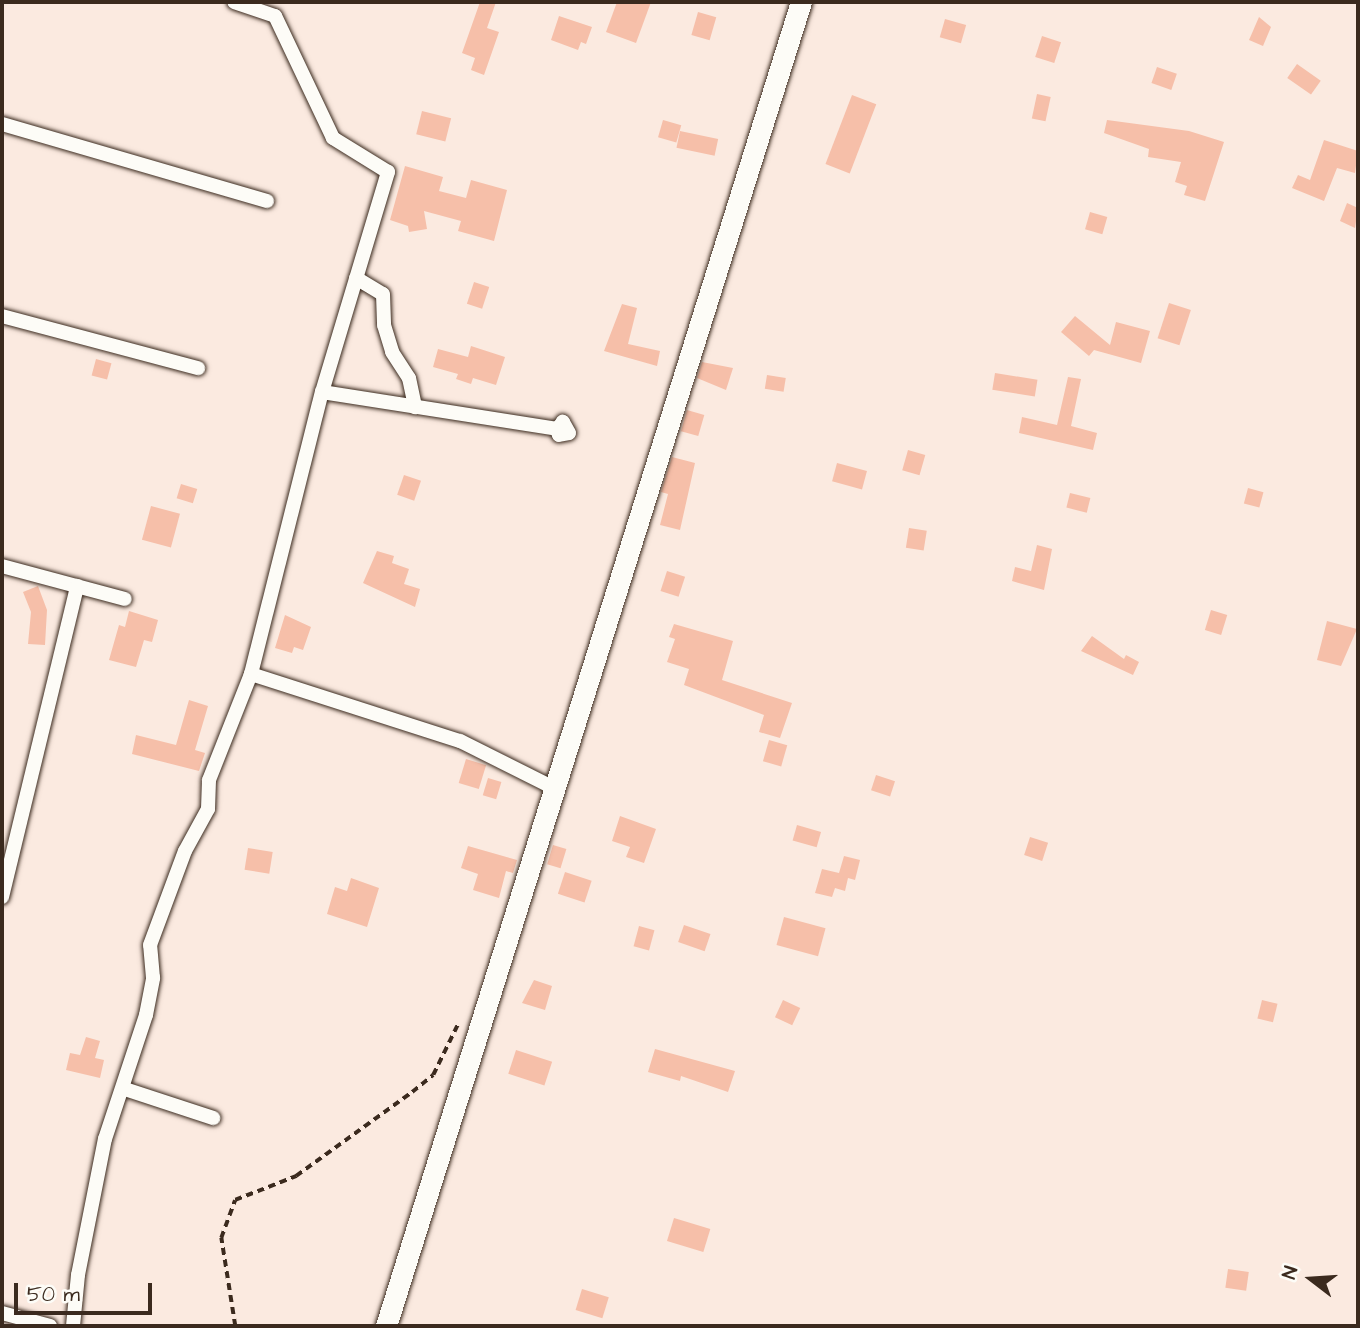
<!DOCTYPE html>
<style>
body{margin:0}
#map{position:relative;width:1360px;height:1328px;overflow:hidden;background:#fbeae0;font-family:"Architects Daughter",sans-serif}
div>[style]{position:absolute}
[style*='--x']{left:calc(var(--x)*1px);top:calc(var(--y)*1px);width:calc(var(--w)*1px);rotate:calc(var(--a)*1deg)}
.building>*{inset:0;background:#f6bfa9;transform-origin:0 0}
.path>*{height:3.5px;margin-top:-1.75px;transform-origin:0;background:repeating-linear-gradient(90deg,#3b2a1e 0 7px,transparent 0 12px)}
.roads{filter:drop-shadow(0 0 2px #3b2a1e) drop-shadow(0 0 2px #3b2a1e)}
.street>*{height:14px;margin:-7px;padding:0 7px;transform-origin:7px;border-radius:7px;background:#fdfcf7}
.secondary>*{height:21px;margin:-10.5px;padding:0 10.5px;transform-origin:10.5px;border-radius:10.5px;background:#fdfcf7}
span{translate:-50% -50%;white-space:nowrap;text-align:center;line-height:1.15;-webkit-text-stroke:6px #fdfcf7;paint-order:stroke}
.frame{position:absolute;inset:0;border:4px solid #3b2a1e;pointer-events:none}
.north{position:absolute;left:1276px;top:1244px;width:70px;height:70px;-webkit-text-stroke:5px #fdfcf7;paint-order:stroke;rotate:287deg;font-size:19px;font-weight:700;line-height:28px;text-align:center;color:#3b2a1e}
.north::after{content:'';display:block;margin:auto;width:24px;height:32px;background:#3b2a1e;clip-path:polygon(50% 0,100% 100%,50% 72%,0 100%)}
.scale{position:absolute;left:14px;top:1283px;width:138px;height:32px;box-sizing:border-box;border:4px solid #3b2a1e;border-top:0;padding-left:9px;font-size:21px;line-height:24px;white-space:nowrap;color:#3b2a1e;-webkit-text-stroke:5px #fdfcf7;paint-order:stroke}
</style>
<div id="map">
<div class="building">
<div style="clip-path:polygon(480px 2px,496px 2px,487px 28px,499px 32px,484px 75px,471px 70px,475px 58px,462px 53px)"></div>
<div style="clip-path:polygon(617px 2px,651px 2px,636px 43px,606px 32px)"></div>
<div style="left:698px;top:12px;width:19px;height:24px;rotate:16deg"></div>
<div style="clip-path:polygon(559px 16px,592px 27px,586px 44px,581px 42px,578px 50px,551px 40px)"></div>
<div style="clip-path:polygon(1259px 17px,1271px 27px,1263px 46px,1249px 40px)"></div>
<div style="left:945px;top:19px;width:22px;height:19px;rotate:16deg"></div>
<div style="left:1042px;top:36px;width:20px;height:22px;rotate:18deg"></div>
<div style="left:1297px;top:64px;width:29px;height:17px;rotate:35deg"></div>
<div style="left:1157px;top:67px;width:21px;height:17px;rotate:19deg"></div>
<div style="left:1037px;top:94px;width:14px;height:25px;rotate:12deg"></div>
<div style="left:852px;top:95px;width:26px;height:74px;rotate:21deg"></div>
<div style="left:422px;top:111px;width:30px;height:24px;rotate:14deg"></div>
<div style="left:663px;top:120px;width:19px;height:18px;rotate:16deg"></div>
<div style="clip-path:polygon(1107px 120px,1189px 131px,1224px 142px,1205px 201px,1184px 195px,1187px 186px,1175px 182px,1181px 162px,1148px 157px,1149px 149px,1104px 133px)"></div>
<div style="left:680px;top:131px;width:39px;height:17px;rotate:12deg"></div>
<div style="clip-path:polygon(1324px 140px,1358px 151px,1355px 173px,1337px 168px,1324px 201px,1292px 188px,1298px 175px,1310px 180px)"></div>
<div style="clip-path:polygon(405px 166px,443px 177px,439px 191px,466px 198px,471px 180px,507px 190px,494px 241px,458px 231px,461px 221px,424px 211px,427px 229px,409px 232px,408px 226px,390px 220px)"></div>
<div style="clip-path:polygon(1347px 203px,1358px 208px,1355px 228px,1340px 221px)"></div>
<div style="left:1090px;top:212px;width:18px;height:18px;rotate:16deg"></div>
<div style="left:474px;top:282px;width:16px;height:23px;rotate:18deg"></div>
<div style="left:1169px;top:303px;width:23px;height:37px;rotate:18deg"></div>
<div style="clip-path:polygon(622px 304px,637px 308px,628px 344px,660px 351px,657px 366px,604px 351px)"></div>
<div style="clip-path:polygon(1075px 316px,1110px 345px,1116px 322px,1150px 331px,1141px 363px,1094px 350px,1089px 356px,1061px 332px)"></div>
<div style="clip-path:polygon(471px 346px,505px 357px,496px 385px,473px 378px,471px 384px,456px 379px,458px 374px,433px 367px,438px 349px,468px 357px)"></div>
<div style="left:96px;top:359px;width:16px;height:17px;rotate:15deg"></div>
<div style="clip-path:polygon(702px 362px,733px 368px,726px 390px,697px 378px)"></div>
<div style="left:995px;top:373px;width:43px;height:17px;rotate:9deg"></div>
<div style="left:767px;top:375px;width:19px;height:14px;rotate:9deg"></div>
<div style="clip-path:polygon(1068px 377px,1081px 379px,1071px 426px,1097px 433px,1093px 450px,1019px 433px,1022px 417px,1057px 425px)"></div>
<div style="left:687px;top:410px;width:18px;height:22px;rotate:16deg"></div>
<div style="left:908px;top:450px;width:18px;height:21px;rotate:16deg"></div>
<div style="clip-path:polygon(672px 457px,695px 463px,680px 530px,660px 525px,668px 494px,661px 492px)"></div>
<div style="left:837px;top:463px;width:31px;height:19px;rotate:15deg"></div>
<div style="left:404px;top:475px;width:18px;height:21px;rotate:19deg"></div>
<div style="left:181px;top:484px;width:17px;height:15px;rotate:17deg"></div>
<div style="left:1248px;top:488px;width:16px;height:16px;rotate:15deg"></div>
<div style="left:1070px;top:493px;width:21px;height:15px;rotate:14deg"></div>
<div style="left:151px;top:506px;width:30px;height:35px;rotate:15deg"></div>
<div style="left:909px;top:528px;width:18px;height:20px;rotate:9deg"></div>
<div style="clip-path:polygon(1037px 545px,1052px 549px,1044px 590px,1012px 581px,1015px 567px,1031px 571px)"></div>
<div style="clip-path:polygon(377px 551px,394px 556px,392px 563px,409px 569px,404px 584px,420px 589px,415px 607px,363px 583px)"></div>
<div style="left:667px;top:571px;width:19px;height:21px;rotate:18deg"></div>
<div style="clip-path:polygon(38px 586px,47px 610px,45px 645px,28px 644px,31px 612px,23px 592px)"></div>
<div style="left:1211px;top:610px;width:17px;height:21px;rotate:17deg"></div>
<div style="clip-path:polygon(129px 611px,158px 620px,152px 642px,144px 640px,136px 667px,109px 660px,119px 625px,125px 627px)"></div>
<div style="clip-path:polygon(285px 615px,311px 627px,303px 650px,294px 647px,292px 653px,275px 648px)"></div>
<div style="clip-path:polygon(1327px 621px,1357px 629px,1341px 666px,1317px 660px)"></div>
<div style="clip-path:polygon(674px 624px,733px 641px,722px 680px,792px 703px,780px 738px,759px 732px,764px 715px,684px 685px,689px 669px,667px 662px,675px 639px,669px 637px)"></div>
<div style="clip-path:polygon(1092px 636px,1124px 659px,1126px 655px,1139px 662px,1133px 675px,1081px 651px)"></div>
<div style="clip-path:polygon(189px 700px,208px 706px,195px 750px,205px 753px,199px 771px,132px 754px,136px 735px,176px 745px)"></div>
<div style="left:769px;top:740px;width:19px;height:22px;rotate:16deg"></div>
<div style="left:466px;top:759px;width:21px;height:25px;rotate:17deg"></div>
<div style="left:876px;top:775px;width:20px;height:16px;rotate:18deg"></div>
<div style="left:488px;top:778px;width:14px;height:18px;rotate:17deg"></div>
<div style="clip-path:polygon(620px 816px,656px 829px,644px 863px,626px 857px,630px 847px,612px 841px)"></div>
<div style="left:797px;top:825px;width:25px;height:16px;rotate:16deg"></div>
<div style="left:1030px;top:837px;width:19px;height:19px;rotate:18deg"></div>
<div style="left:553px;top:845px;width:14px;height:20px;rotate:17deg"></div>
<div style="clip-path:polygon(468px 846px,517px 860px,513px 873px,506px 871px,499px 898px,473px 890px,478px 874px,461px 868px)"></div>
<div style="left:248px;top:848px;width:25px;height:22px;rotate:9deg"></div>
<div style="clip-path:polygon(844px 856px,860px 860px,855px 880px,848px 878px,845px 891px,835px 888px,832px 897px,815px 893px,822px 869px,839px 873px)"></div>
<div style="left:565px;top:872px;width:28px;height:23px;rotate:18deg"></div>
<div style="clip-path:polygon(351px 878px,379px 888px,367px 927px,327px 914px,335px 887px,347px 891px)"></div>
<div style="left:784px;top:917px;width:43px;height:29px;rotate:15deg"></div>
<div style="left:684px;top:925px;width:28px;height:18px;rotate:19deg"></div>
<div style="left:639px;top:926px;width:16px;height:21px;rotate:15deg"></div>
<div style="clip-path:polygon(534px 980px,552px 986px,545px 1010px,522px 1003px)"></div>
<div style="left:783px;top:1000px;width:19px;height:19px;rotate:25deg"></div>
<div style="left:1262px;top:1000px;width:16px;height:19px;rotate:14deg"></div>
<div style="clip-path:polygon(86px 1037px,100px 1041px,95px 1058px,104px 1060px,100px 1078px,66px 1070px,70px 1053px,80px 1055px)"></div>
<div style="clip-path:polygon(655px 1049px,735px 1071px,728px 1092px,681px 1076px,680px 1081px,648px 1072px)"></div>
<div style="left:516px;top:1050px;width:38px;height:25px;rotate:18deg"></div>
<div style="left:674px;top:1218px;width:38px;height:24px;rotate:17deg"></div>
<div style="left:1228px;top:1269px;width:21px;height:19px;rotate:8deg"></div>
<div style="left:582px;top:1289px;width:28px;height:22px;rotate:17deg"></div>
</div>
<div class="path">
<div style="--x:235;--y:1326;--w:89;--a:-99"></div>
<div style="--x:221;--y:1238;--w:40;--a:-69.8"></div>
<div style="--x:235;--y:1200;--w:66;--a:-21.5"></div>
<div style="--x:296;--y:1176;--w:143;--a:-35.9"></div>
<div style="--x:412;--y:1092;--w:27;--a:-39"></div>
<div style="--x:433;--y:1075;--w:59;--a:-63.9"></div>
</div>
<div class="roads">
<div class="street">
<div style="--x:2;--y:124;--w:276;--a:16.2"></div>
<div style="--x:356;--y:278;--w:31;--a:31"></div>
<div style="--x:383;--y:294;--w:31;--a:88"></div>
<div style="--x:384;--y:325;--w:28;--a:73"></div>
<div style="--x:392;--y:352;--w:31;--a:57"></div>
<div style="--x:409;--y:378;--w:30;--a:78"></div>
<div style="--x:2;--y:316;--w:203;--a:14.9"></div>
<div style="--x:322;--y:392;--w:238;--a:8.9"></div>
<div style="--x:557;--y:429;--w:6;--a:72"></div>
<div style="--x:559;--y:435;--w:10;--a:-11"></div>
<div style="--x:569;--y:433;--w:13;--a:-119"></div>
<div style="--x:563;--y:422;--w:9;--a:131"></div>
<div style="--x:2;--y:566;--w:127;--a:15"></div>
<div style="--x:251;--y:674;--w:219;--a:17.8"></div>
<div style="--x:460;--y:741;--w:107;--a:26.6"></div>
<div style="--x:2;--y:897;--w:320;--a:-76.4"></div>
<div style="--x:125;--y:1089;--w:93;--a:18.2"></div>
<div style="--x:2;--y:1313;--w:50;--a:15.2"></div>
<div style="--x:73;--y:1326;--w:51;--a:-84.4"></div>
<div style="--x:78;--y:1275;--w:139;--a:-78.8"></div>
<div style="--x:105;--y:1139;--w:131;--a:-71.7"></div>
<div style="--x:146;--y:1015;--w:38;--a:-79"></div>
<div style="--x:153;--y:978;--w:33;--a:-95"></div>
<div style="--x:150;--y:945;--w:100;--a:-69.6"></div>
<div style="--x:185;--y:851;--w:48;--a:-61.3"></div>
<div style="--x:208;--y:809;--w:29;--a:-88"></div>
<div style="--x:209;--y:780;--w:114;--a:-68.4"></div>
<div style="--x:251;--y:674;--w:291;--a:-75.9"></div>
<div style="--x:322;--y:392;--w:230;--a:-73.3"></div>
<div style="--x:388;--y:172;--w:65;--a:-148.3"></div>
<div style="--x:333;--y:138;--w:135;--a:-115.4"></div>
<div style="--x:275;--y:16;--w:43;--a:-161.1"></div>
</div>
<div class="secondary">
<div style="--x:386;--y:1326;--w:1388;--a:-72.6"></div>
</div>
</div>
<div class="frame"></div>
<div class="north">N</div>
<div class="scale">50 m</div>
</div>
